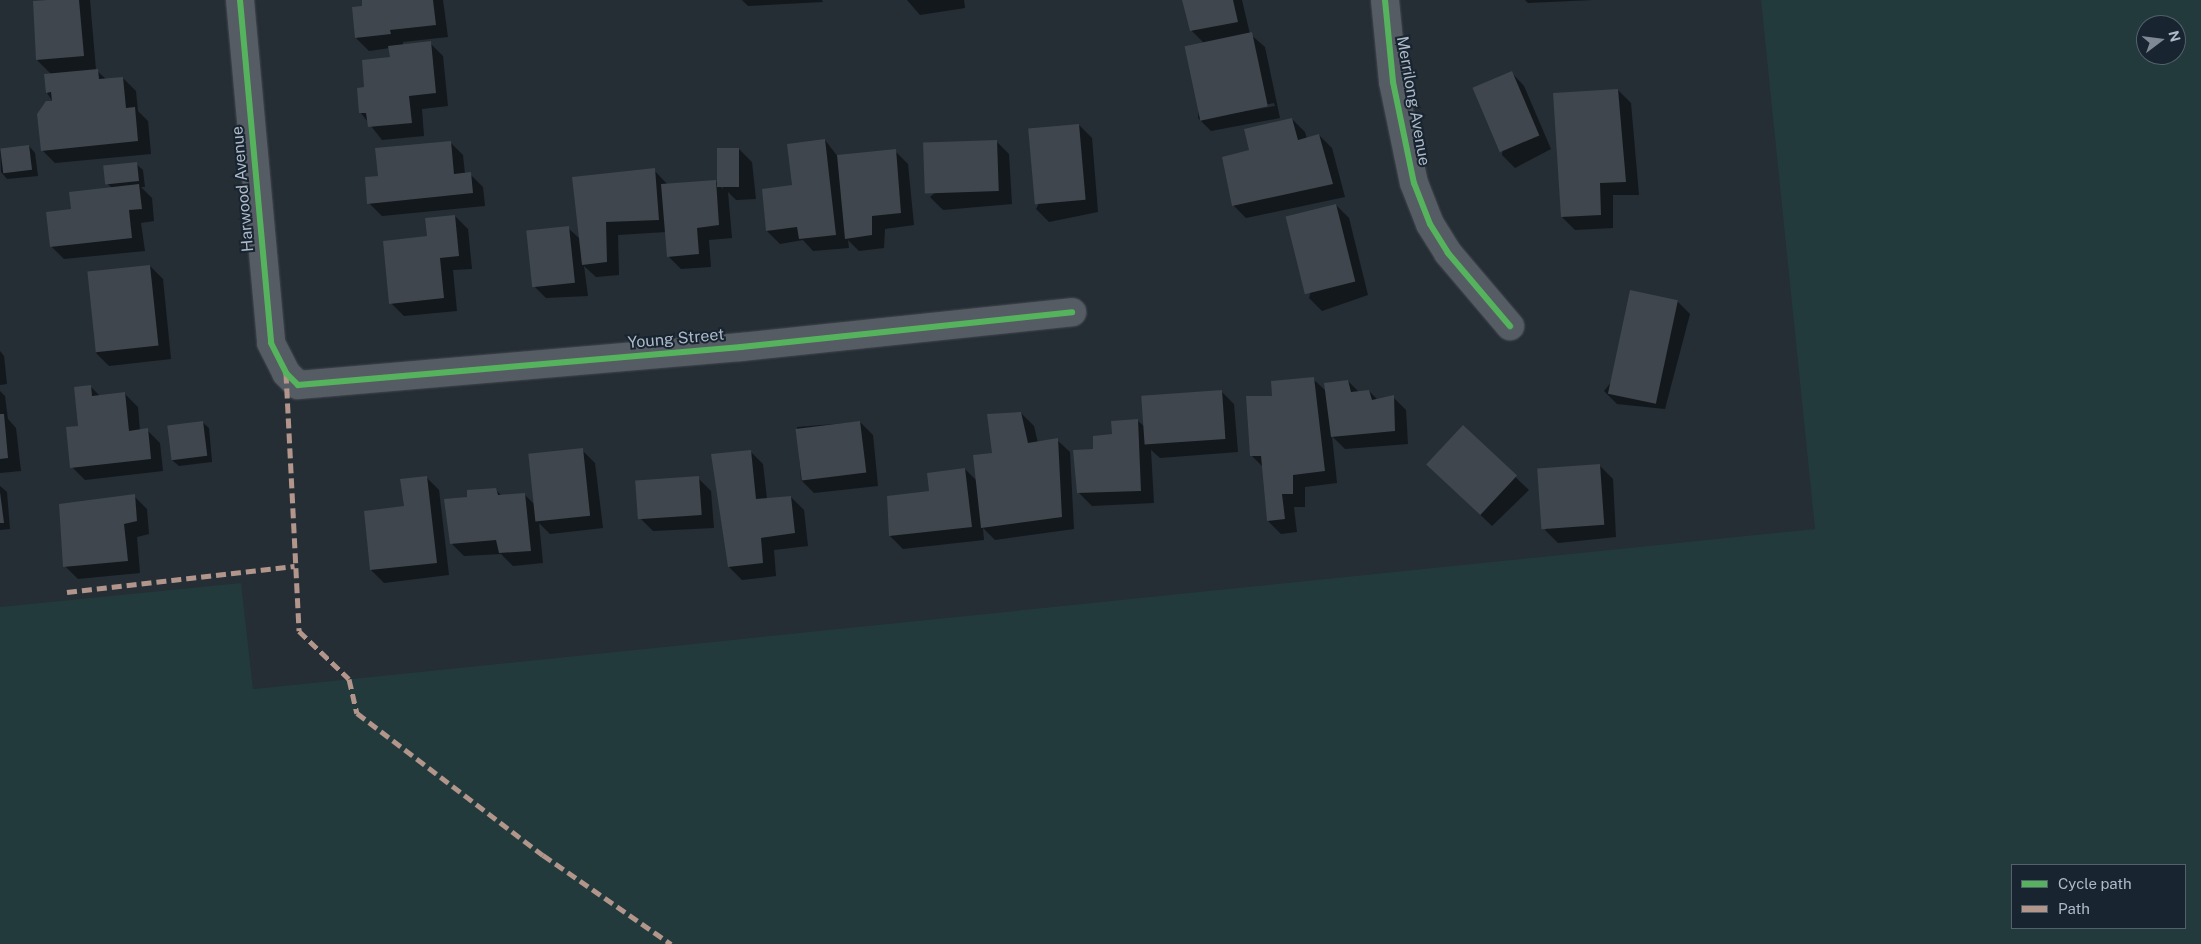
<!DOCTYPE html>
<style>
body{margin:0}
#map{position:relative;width:2201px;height:944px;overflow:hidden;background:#252d35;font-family:"Public Sans",sans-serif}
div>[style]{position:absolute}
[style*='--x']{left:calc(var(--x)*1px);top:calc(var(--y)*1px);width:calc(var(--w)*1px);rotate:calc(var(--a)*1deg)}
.green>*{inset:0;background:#223a3b}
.shadow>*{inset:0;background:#0007}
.building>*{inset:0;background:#3f464d;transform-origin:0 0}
.roads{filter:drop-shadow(0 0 1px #42474d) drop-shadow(0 0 1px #42474d)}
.minor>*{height:28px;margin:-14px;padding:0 14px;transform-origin:14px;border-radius:14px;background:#565c63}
.quiet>*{height:5px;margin-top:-2.5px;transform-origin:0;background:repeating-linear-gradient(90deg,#b2968c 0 10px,transparent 0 15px)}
.cycleway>*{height:6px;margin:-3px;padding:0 3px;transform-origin:3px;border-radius:3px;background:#56b35d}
span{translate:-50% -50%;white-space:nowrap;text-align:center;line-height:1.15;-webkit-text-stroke:4px #182430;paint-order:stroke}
.street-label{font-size:16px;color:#aebac8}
.legend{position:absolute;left:2011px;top:864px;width:175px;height:65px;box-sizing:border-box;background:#182430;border:1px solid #54606d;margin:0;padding:6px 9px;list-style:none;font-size:15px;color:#aebac8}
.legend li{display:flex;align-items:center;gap:10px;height:25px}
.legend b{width:25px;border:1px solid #54606d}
.north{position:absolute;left:2136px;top:15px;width:50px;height:50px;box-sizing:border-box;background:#182430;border:1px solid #54606d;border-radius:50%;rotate:75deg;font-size:14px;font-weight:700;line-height:20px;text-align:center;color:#aebac8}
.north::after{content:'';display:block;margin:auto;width:18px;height:22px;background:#7e8995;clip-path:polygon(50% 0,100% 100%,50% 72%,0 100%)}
</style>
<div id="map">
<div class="green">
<div style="clip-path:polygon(evenodd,1761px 0,2201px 0,2201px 944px,0 944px,0 607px,241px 583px,253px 689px,1815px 529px,1761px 0,2146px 25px,2176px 25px,2176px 55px,2146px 55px,2146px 25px,1761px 0,2012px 865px,2185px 865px,2185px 928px,2012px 928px,2012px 865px)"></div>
</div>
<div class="shadow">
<div style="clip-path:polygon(48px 0,90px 0,96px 70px,107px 80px,123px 78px,136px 91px,138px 111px,148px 121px,151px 154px,55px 163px,42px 150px,53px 102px,47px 93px,52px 75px,37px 60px)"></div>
<div style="clip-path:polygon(363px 0,443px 0,448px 37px,403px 42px,403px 45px,430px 43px,443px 56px,448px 106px,422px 109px,424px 136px,382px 140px,360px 112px,365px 88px,391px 58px,390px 48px,369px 51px,356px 38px)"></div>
<div style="clip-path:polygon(742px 0,822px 0,823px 2px,748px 6px)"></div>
<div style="clip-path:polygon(907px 0,964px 0,965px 8px,920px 15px)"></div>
<div style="clip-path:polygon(evenodd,1184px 0,1242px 0,1250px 34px,1265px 47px,1280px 118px,1211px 131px,1198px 118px,1204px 43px,1191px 30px,1184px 0,1274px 103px,1275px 106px,1206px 118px,1206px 116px,1274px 103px)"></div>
<div style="clip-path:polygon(1525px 0,1593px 0,1528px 3px)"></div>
<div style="clip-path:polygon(1512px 73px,1524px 86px,1551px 149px,1515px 168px,1502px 155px)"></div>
<div style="clip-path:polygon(1618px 90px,1631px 103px,1639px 195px,1613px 195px,1613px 228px,1575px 230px,1562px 217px)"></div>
<div style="clip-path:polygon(1292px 119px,1305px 132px,1307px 139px,1319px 135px,1332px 148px,1345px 197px,1246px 218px,1233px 205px,1251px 151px)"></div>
<div style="clip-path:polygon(1079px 125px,1092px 138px,1098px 212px,1049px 222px,1036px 209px)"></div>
<div style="clip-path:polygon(825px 140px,838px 157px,895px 151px,908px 164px,914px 225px,885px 229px,884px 248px,859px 251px,848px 240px,849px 248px,813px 251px,803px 240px,780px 244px,767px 231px,763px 190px,793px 186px)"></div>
<div style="clip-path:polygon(996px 141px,1009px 154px,1012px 204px,943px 210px,930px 197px)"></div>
<div style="clip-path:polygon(450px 142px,463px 155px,465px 174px,470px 174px,483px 187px,485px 206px,382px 216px,369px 203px,379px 177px)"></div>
<div style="clip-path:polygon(29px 146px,35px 153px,38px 176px,7px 179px,1px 172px,0 149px)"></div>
<div style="clip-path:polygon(739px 149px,752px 162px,756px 199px,736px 200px,728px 192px,732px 238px,709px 240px,711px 267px,681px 269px,668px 256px,666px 232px,618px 235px,619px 275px,596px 277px,584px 266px,588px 296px,546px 298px,533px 285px,568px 228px,580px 239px,654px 170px,667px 184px,715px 181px,723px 189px,719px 150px)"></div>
<div style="clip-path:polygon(136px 164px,143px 170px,145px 187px,141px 187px,152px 198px,154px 221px,141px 223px,145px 251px,64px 259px,51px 246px,72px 210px,112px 188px,107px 183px)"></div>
<div style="clip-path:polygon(1336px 205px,1349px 218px,1368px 295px,1322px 311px,1309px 298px)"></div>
<div style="clip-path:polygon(455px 216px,468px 229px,472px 269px,453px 270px,457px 311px,404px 316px,391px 303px,429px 238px)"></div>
<div style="clip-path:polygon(150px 266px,163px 279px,171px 359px,109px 366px,96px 353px)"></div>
<div style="clip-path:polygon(1677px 301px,1690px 314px,1665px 409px,1617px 404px,1604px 391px)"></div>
<div style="clip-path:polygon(0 351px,4px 356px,7px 384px,0 385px)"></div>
<div style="clip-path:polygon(1313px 379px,1326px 391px,1348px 381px,1359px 392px,1369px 391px,1378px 400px,1393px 397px,1406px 410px,1408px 444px,1345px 449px,1332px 436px,1337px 483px,1305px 487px,1305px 507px,1294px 507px,1297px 532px,1281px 534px,1268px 521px,1263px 467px,1251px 455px,1274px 397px)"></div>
<div style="clip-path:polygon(90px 386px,100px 396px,125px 394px,138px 407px,140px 431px,147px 430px,160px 443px,163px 471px,85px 480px,72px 467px)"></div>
<div style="clip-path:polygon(0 391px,5px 396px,8px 419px,16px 428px,21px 471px,0 473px)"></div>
<div style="clip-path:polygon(1221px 391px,1234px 404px,1238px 452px,1160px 458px,1151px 450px,1154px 503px,1092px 506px,1079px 493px,1094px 450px,1113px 436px,1137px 420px,1146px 428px)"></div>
<div style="clip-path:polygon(1021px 413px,1034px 426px,1038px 443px,1057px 440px,1070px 452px,1074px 529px,995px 540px,983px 528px,984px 540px,903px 549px,890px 536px,931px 492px,965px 469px,977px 481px)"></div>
<div style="clip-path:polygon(202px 422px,209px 428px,212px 462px,179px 466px,172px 460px)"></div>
<div style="clip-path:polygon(860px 422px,873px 435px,878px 486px,814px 493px,801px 480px,797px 427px)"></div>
<div style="clip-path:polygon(1463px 427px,1529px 490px,1492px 526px,1441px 477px)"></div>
<div style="clip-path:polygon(582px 450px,595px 463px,603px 528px,550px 534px,539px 523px,543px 563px,513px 566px,501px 554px,464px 556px,451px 543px,468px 498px,495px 489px,502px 496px,524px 494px,535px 505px)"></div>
<div style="clip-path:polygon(750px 451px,763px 464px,767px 499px,791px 497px,804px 510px,808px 546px,774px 550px,776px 576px,742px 580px,729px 567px)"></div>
<div style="clip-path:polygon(1600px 466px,1613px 479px,1616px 537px,1558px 543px,1545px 530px)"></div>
<div style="clip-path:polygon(426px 477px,439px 490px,449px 575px,384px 583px,371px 570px)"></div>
<div style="clip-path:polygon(698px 478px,711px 491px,714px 528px,653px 531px,640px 518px)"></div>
<div style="clip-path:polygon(0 486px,7px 492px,10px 529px,0 530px)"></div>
<div style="clip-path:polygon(134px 496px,147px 509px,149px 534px,137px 537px,140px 573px,78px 579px,65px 566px)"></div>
</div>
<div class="building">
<div style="clip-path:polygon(47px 0,79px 0,84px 56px,36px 60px,33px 1px)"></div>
<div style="clip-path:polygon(362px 0,433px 0,436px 25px,390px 30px,391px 34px,355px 38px,352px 7px,362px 6px)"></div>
<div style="clip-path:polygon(1182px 0,1233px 0,1238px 22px,1190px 31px)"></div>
<div style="left:1252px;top:32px;width:76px;height:69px;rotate:78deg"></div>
<div style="clip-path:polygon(431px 41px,436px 93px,409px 96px,412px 123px,368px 127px,366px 113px,359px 113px,357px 88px,364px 87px,362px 60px,390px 57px,388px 46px)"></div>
<div style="clip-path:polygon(98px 69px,99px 79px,123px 77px,126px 108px,135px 107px,138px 141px,41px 151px,37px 114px,46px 101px,52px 101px,51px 92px,46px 93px,44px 74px)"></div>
<div style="left:1512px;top:71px;width:70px;height:43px;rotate:67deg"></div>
<div style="clip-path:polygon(1618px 89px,1626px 182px,1600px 183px,1601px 215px,1561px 217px,1553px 93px)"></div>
<div style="clip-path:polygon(1292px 118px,1298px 140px,1319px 134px,1333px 184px,1232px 206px,1222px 157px,1249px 150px,1244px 129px)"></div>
<div style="left:1079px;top:124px;width:76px;height:51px;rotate:85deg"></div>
<div style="clip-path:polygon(825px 139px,836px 235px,799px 239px,797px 227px,766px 231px,762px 189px,792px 185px,787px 144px)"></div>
<div style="left:997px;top:140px;width:51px;height:74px;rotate:88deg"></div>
<div style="clip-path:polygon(451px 141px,454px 174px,471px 172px,473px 193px,367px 204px,365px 177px,378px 176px,375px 148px)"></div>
<div style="left:29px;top:145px;width:25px;height:29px;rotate:83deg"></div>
<div style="left:717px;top:148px;width:22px;height:39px"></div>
<div style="clip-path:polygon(896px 149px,901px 213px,872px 216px,872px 235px,845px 239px,837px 155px)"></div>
<div style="left:137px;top:162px;width:19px;height:34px;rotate:84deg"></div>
<div style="clip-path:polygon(655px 168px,659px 220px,606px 222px,607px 262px,582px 265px,572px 177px)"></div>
<div style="clip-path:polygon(716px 180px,719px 225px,697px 228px,699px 254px,667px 257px,661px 184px)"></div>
<div style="clip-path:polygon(139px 184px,142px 209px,129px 210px,132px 238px,50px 247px,46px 212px,71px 209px,69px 192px)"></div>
<div style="left:1336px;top:204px;width:80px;height:52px;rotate:76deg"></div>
<div style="clip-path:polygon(455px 215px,459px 256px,440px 258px,444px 298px,389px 304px,383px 241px,427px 236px,425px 218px)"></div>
<div style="left:569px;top:226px;width:57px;height:43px;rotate:84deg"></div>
<div style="left:150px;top:265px;width:81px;height:63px;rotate:84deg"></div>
<div style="left:1630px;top:290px;width:49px;height:106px;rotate:12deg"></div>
<div style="clip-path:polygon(1314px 377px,1325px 471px,1293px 475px,1293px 494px,1282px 494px,1285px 519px,1267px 521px,1261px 456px,1250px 456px,1246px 396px,1272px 396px,1271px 381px)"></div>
<div style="clip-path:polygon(1348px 380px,1351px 392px,1369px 390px,1372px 400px,1394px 395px,1395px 431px,1331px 437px,1324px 383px)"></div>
<div style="clip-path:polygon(91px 385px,92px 396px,125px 392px,129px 431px,148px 428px,151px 459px,70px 468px,66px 427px,78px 426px,74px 387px)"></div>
<div style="left:1222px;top:390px;width:49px;height:81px;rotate:86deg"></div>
<div style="clip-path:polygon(1021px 412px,1028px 443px,1058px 438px,1062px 517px,981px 528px,973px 455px,992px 453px,987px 414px)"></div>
<div style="clip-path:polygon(0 414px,4px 414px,8px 458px,0 459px)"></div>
<div style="clip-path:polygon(1138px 419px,1141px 491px,1077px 493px,1073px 450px,1093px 449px,1093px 436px,1112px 434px,1111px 421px)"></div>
<div style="left:203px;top:421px;width:35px;height:36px;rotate:83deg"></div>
<div style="left:860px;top:421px;width:52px;height:65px;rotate:83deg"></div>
<div style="left:1463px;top:425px;width:74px;height:54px;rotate:43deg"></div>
<div style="left:583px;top:448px;width:68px;height:55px;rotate:84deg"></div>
<div style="clip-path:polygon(751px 450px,756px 499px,791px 496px,795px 533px,761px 538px,763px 563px,728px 567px,711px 454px)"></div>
<div style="left:1600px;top:464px;width:61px;height:63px;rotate:86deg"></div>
<div style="clip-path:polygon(965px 468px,972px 527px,889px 536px,887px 496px,929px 491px,927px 473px)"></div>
<div style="clip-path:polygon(427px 476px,437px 563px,370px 570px,364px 511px,404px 506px,400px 479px)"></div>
<div style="left:699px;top:476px;width:39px;height:64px;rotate:86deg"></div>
<div style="clip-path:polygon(496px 488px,498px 495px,525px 493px,531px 551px,499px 553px,496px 540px,450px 544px,444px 499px,467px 497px,467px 490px)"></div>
<div style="clip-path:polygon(0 492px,4px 523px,0 523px)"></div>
<div style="clip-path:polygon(135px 494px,137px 521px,124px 524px,128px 561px,63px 567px,59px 504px)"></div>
</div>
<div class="roads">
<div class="minor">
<div style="--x:240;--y:0;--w:344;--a:84.8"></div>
<div style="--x:271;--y:343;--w:34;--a:63"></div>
<div style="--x:286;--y:373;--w:17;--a:45"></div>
<div style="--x:298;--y:385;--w:445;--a:-4.9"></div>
<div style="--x:741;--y:347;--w:333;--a:-6"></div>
<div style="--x:1385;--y:0;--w:82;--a:84.4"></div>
<div style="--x:1393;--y:82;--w:103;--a:78.3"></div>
<div style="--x:1414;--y:183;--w:44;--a:68.7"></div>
<div style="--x:1430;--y:224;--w:34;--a:58"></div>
<div style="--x:1448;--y:253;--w:96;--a:49.7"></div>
</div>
</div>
<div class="quiet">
<div style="--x:286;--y:373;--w:258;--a:87.1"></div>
<div style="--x:299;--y:631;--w:69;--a:43.8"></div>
<div style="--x:349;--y:679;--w:35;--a:77"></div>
<div style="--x:357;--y:713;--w:234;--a:37.4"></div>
<div style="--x:543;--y:855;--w:156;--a:34.8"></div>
<div style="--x:67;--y:592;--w:229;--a:-6.5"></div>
</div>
<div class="cycleway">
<div style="--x:240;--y:0;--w:344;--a:84.8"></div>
<div style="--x:271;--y:343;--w:34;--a:63"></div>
<div style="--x:286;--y:373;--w:17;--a:45"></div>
<div style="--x:298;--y:385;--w:445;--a:-4.9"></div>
<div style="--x:741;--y:347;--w:333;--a:-6"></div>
<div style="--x:1385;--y:0;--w:82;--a:84.4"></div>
<div style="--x:1393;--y:82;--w:103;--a:78.3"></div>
<div style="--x:1414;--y:183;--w:44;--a:68.7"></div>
<div style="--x:1430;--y:224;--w:34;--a:58"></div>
<div style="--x:1448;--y:253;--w:96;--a:49.7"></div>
</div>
<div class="street-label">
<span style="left:1413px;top:101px;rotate:80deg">Merrilong Avenue</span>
<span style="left:243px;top:189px;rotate:-95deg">Harwood Avenue</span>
<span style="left:676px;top:339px;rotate:-5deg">Young Street</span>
</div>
<ul class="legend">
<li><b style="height:6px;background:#56b35d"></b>Cycle path</li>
<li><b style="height:6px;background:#b2968c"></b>Path</li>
</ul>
<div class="north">N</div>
</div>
